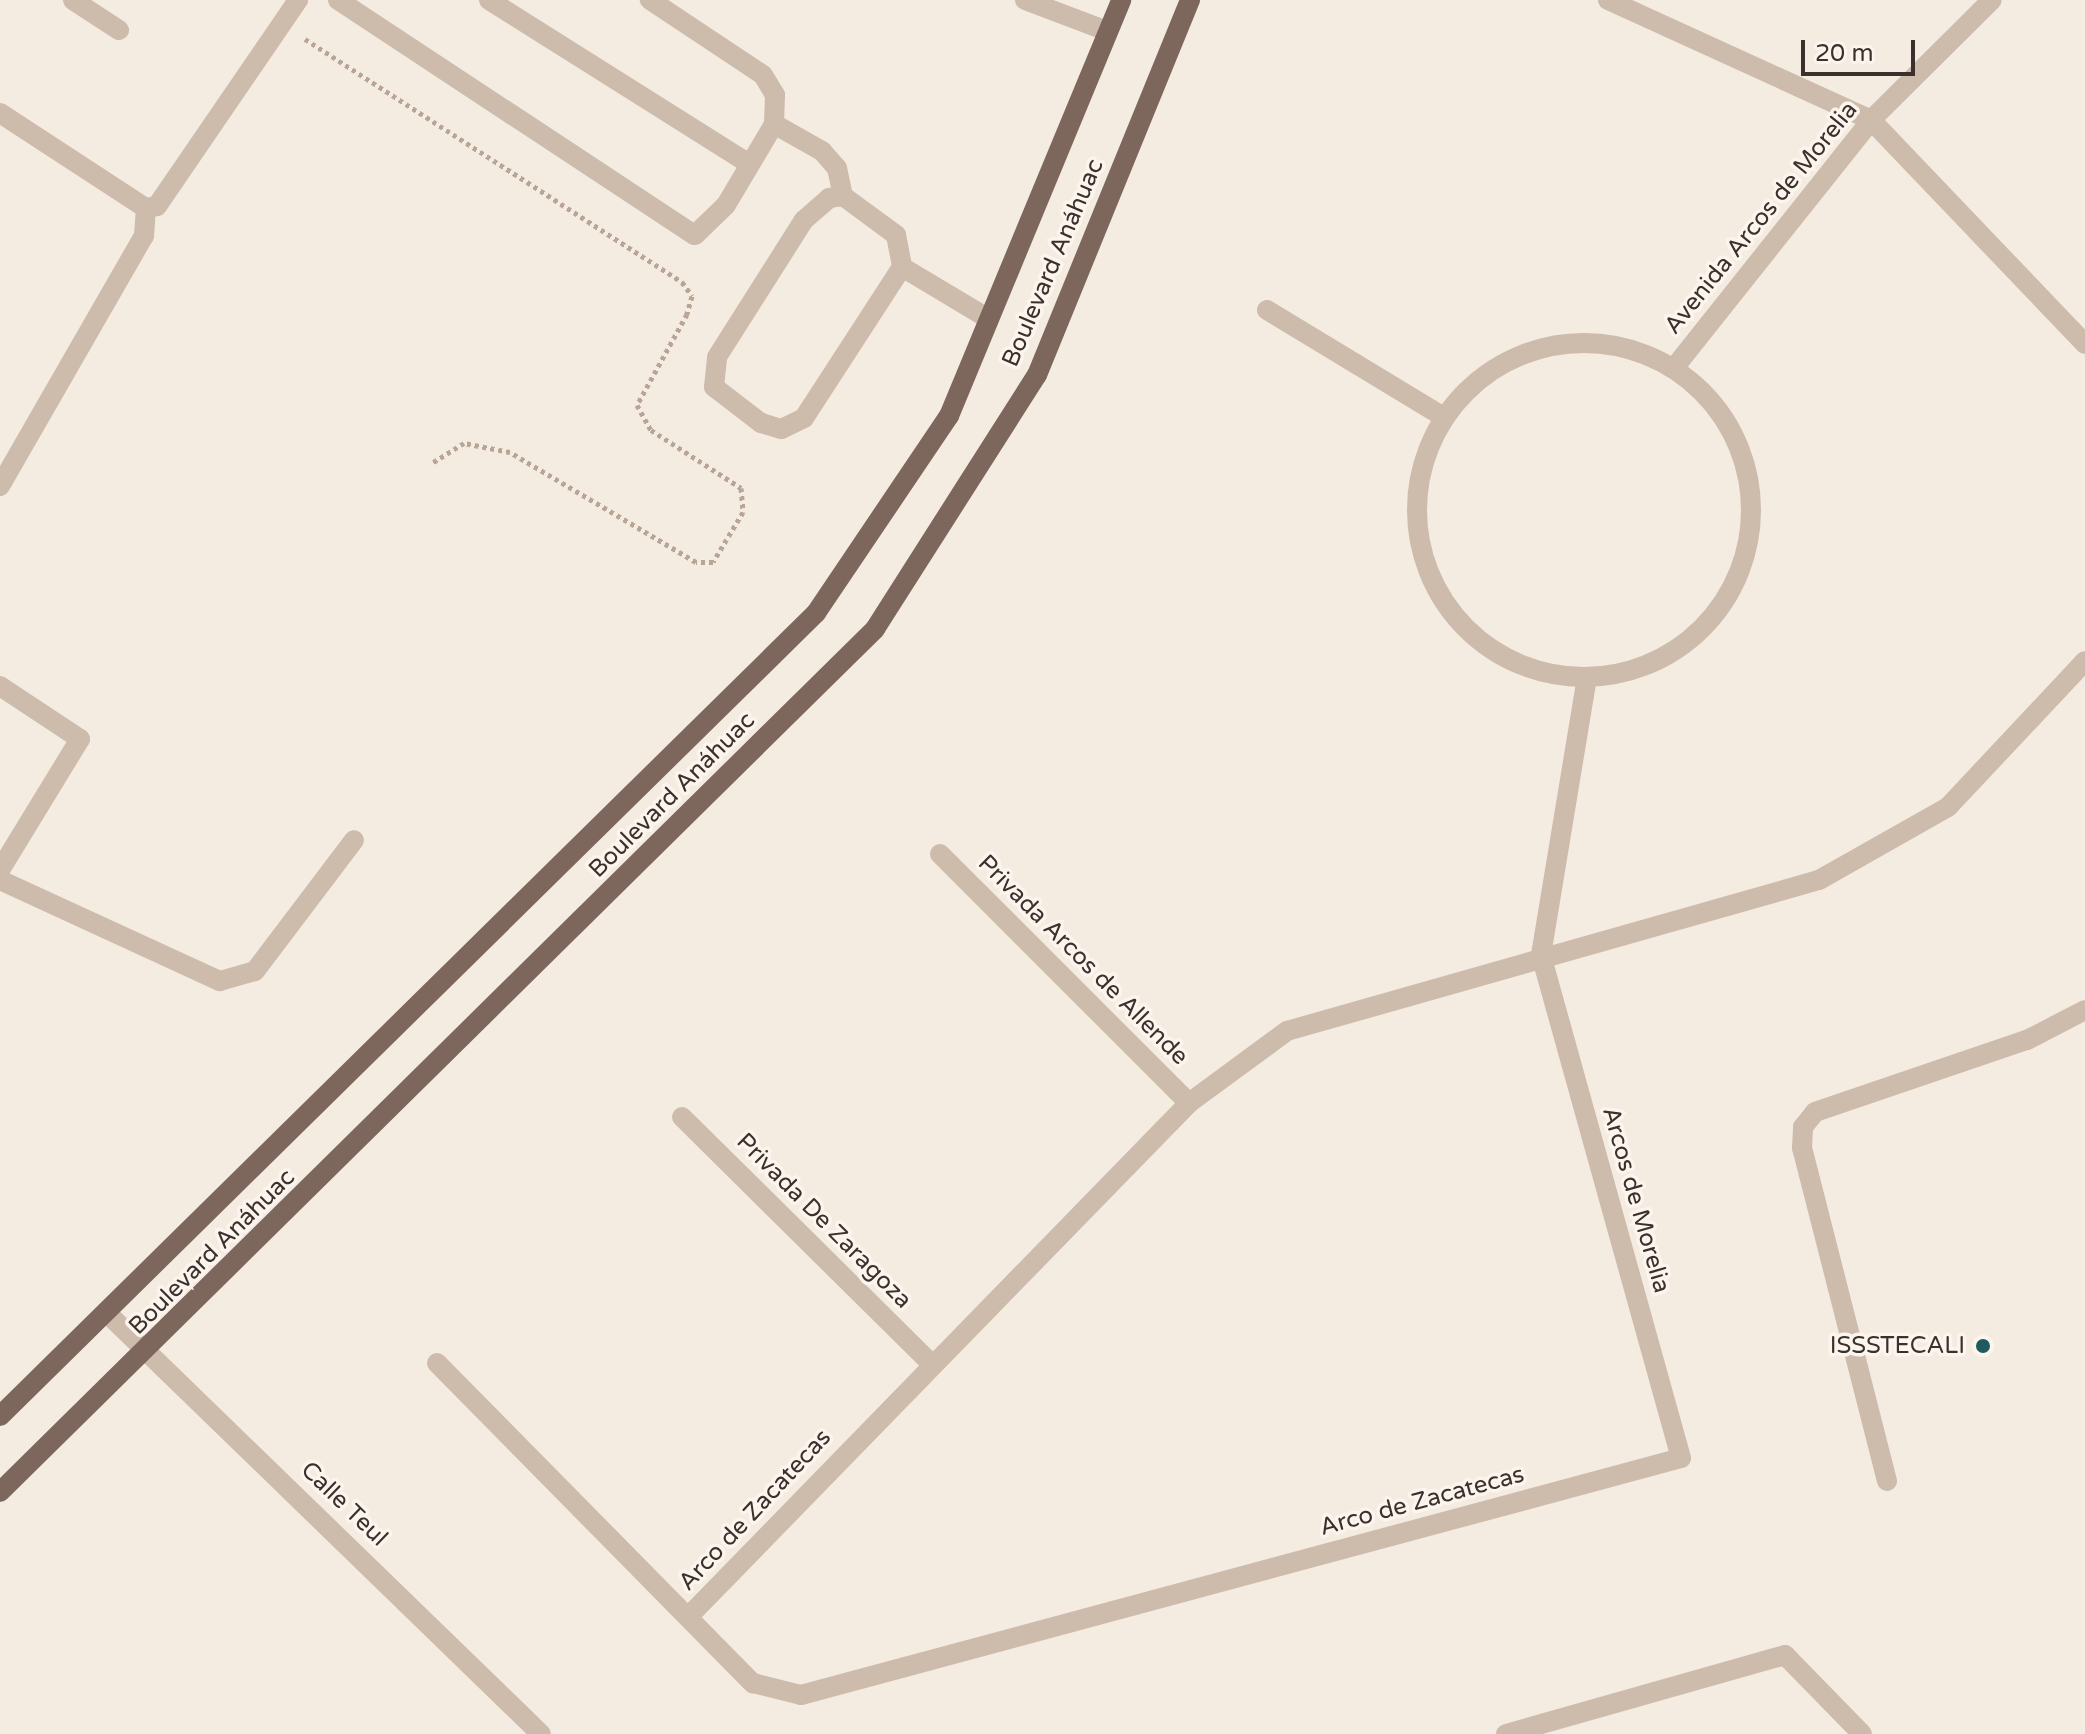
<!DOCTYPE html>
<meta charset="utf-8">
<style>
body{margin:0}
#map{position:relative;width:2085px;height:1734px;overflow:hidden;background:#f4ebe1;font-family:"Varela Round",sans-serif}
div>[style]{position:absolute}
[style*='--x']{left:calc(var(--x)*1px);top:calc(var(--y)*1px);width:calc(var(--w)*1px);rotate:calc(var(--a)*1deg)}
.path>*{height:5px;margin-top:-2.5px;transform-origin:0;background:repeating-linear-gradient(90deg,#b9a596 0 4px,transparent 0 8px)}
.minor>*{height:20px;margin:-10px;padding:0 10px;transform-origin:10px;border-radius:10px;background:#cdbbac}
.minor>.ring{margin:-10px;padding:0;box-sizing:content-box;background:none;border:20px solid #cdbbac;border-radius:50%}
.major>*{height:20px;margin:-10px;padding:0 10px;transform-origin:10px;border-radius:10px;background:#7d675c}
.dots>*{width:22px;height:22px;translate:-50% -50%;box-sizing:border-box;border:4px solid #fbf5ee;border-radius:50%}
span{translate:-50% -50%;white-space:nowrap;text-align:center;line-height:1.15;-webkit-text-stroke:7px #fbf5ee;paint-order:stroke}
.street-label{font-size:24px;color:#3b302b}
.poi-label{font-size:24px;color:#3b302b}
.right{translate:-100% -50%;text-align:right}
.scale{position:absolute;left:1801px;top:40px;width:114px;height:36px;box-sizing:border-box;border:4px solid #3b302b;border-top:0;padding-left:10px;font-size:24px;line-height:28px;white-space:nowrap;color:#3b302b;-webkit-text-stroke:6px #fbf5ee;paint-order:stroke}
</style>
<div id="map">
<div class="path">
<div style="--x:305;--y:39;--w:449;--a:32.8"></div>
<div style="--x:682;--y:282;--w:17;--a:54"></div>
<div style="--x:692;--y:296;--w:19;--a:106"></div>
<div style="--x:687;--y:314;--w:104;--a:118.8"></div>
<div style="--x:637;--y:405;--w:29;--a:61"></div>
<div style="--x:651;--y:430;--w:107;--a:32.8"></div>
<div style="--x:741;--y:488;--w:24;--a:85"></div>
<div style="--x:743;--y:512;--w:58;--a:121"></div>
<div style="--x:713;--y:562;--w:17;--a:180"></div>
<div style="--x:696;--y:562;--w:216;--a:-149.4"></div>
<div style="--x:510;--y:452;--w:47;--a:-168.9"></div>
<div style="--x:464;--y:443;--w:38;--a:148"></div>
</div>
<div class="minor">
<div style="--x:73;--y:0;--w:55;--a:33.1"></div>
<div style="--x:338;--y:0;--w:427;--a:33.4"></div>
<div style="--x:695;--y:235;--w:43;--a:-44.1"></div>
<div style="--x:726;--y:205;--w:94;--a:-59.3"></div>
<div style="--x:774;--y:124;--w:29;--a:-88"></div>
<div style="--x:775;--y:95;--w:23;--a:-121"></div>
<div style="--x:763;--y:75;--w:136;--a:-146.4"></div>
<div style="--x:489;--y:0;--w:307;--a:32.2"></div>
<div style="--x:1025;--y:0;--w:88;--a:20.7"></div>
<div style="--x:1608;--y:0;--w:289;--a:24.5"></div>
<div style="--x:1871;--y:120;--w:310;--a:46.3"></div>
<div style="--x:0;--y:113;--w:174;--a:33.1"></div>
<div style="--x:146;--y:208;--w:11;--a:-10"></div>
<div style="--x:157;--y:206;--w:250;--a:-55.6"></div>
<div style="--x:774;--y:124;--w:55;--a:29.4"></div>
<div style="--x:822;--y:151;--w:23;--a:49"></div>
<div style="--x:837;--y:168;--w:29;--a:78"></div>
<div style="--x:843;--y:196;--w:66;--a:36.3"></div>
<div style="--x:896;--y:235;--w:33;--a:79"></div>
<div style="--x:902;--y:267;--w:180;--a:123"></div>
<div style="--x:804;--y:418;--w:25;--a:154"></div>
<div style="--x:781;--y:429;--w:21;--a:-163"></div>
<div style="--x:761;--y:423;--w:59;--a:-142.5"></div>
<div style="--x:714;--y:387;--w:30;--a:-84"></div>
<div style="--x:717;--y:357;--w:162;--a:-57.6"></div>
<div style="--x:804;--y:220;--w:33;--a:-41"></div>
<div style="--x:829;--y:198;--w:14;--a:-8"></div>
<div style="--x:902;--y:267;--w:101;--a:30.9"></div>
<div style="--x:1267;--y:310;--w:207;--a:31.2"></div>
<div class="ring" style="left:1417px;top:343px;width:314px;height:314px"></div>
<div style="--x:1674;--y:368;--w:317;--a:-51.5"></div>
<div style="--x:1871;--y:120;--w:170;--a:-44.8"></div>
<div style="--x:0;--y:486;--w:289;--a:-60.1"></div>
<div style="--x:144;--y:236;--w:28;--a:-86"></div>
<div style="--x:0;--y:686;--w:96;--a:33.5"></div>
<div style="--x:80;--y:739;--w:153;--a:121.4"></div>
<div style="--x:940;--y:854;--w:352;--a:45"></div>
<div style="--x:0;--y:880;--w:242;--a:24.7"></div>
<div style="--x:220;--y:981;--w:36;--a:-16"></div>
<div style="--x:255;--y:971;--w:164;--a:-52.9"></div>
<div style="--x:682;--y:1117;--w:349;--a:44.7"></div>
<div style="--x:108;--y:1314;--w:603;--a:44.13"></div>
<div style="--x:437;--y:1363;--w:450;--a:45.4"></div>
<div style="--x:753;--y:1683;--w:49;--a:14"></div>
<div style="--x:801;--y:1695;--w:911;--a:-15.07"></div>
<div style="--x:1681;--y:1458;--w:522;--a:-105.55"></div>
<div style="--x:1541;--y:955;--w:281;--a:-80.6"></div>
<div style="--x:1887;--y:1481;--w:344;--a:-104.3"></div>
<div style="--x:1802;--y:1148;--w:21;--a:-87"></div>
<div style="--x:1803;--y:1127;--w:19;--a:-51"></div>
<div style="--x:1815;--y:1112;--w:224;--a:-18.8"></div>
<div style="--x:2027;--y:1040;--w:65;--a:-27.3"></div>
<div style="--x:691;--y:1614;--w:714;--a:-45.74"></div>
<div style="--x:1189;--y:1103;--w:122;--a:-36.3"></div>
<div style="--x:1287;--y:1031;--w:553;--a:-15.85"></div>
<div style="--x:1819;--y:880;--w:148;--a:-29.5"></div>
<div style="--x:1948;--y:807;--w:200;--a:-46.8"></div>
<div style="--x:1506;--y:1734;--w:290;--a:-15.8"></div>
<div style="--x:1785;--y:1655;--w:110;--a:45.7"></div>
</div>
<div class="major">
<div style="--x:0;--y:1416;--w:1145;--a:-44.54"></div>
<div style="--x:816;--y:613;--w:238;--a:-56"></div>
<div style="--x:949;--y:416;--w:450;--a:-67.5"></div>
<div style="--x:0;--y:1492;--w:1229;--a:-44.6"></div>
<div style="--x:875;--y:629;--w:301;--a:-57.5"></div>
<div style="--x:1037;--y:375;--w:405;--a:-67.8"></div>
</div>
<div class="dots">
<div style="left:1983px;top:1346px;background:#1f5a5e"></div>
</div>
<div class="street-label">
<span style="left:1761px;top:218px;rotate:-51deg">Avenida Arcos de Morelia</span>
<span style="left:1053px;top:263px;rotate:-67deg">Boulevard Anáhuac</span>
<span style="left:672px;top:795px;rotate:-45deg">Boulevard Anáhuac</span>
<span style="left:1083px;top:960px;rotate:45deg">Privada Arcos de Allende</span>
<span style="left:1636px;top:1200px;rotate:74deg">Arcos de Morelia</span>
<span style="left:824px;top:1221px;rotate:45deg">Privada De Zaragoza</span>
<span style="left:212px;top:1252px;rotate:-45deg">Boulevard Anáhuac</span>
<span style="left:1422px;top:1501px;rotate:-15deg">Arco de Zacatecas</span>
<span style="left:344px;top:1504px;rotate:44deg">Calle Teul</span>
<span style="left:755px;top:1510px;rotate:-47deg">Arco de Zacatecas</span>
</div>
<div class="poi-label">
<span class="right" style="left:1965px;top:1346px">ISSSTECALI</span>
</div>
<div class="scale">20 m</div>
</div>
